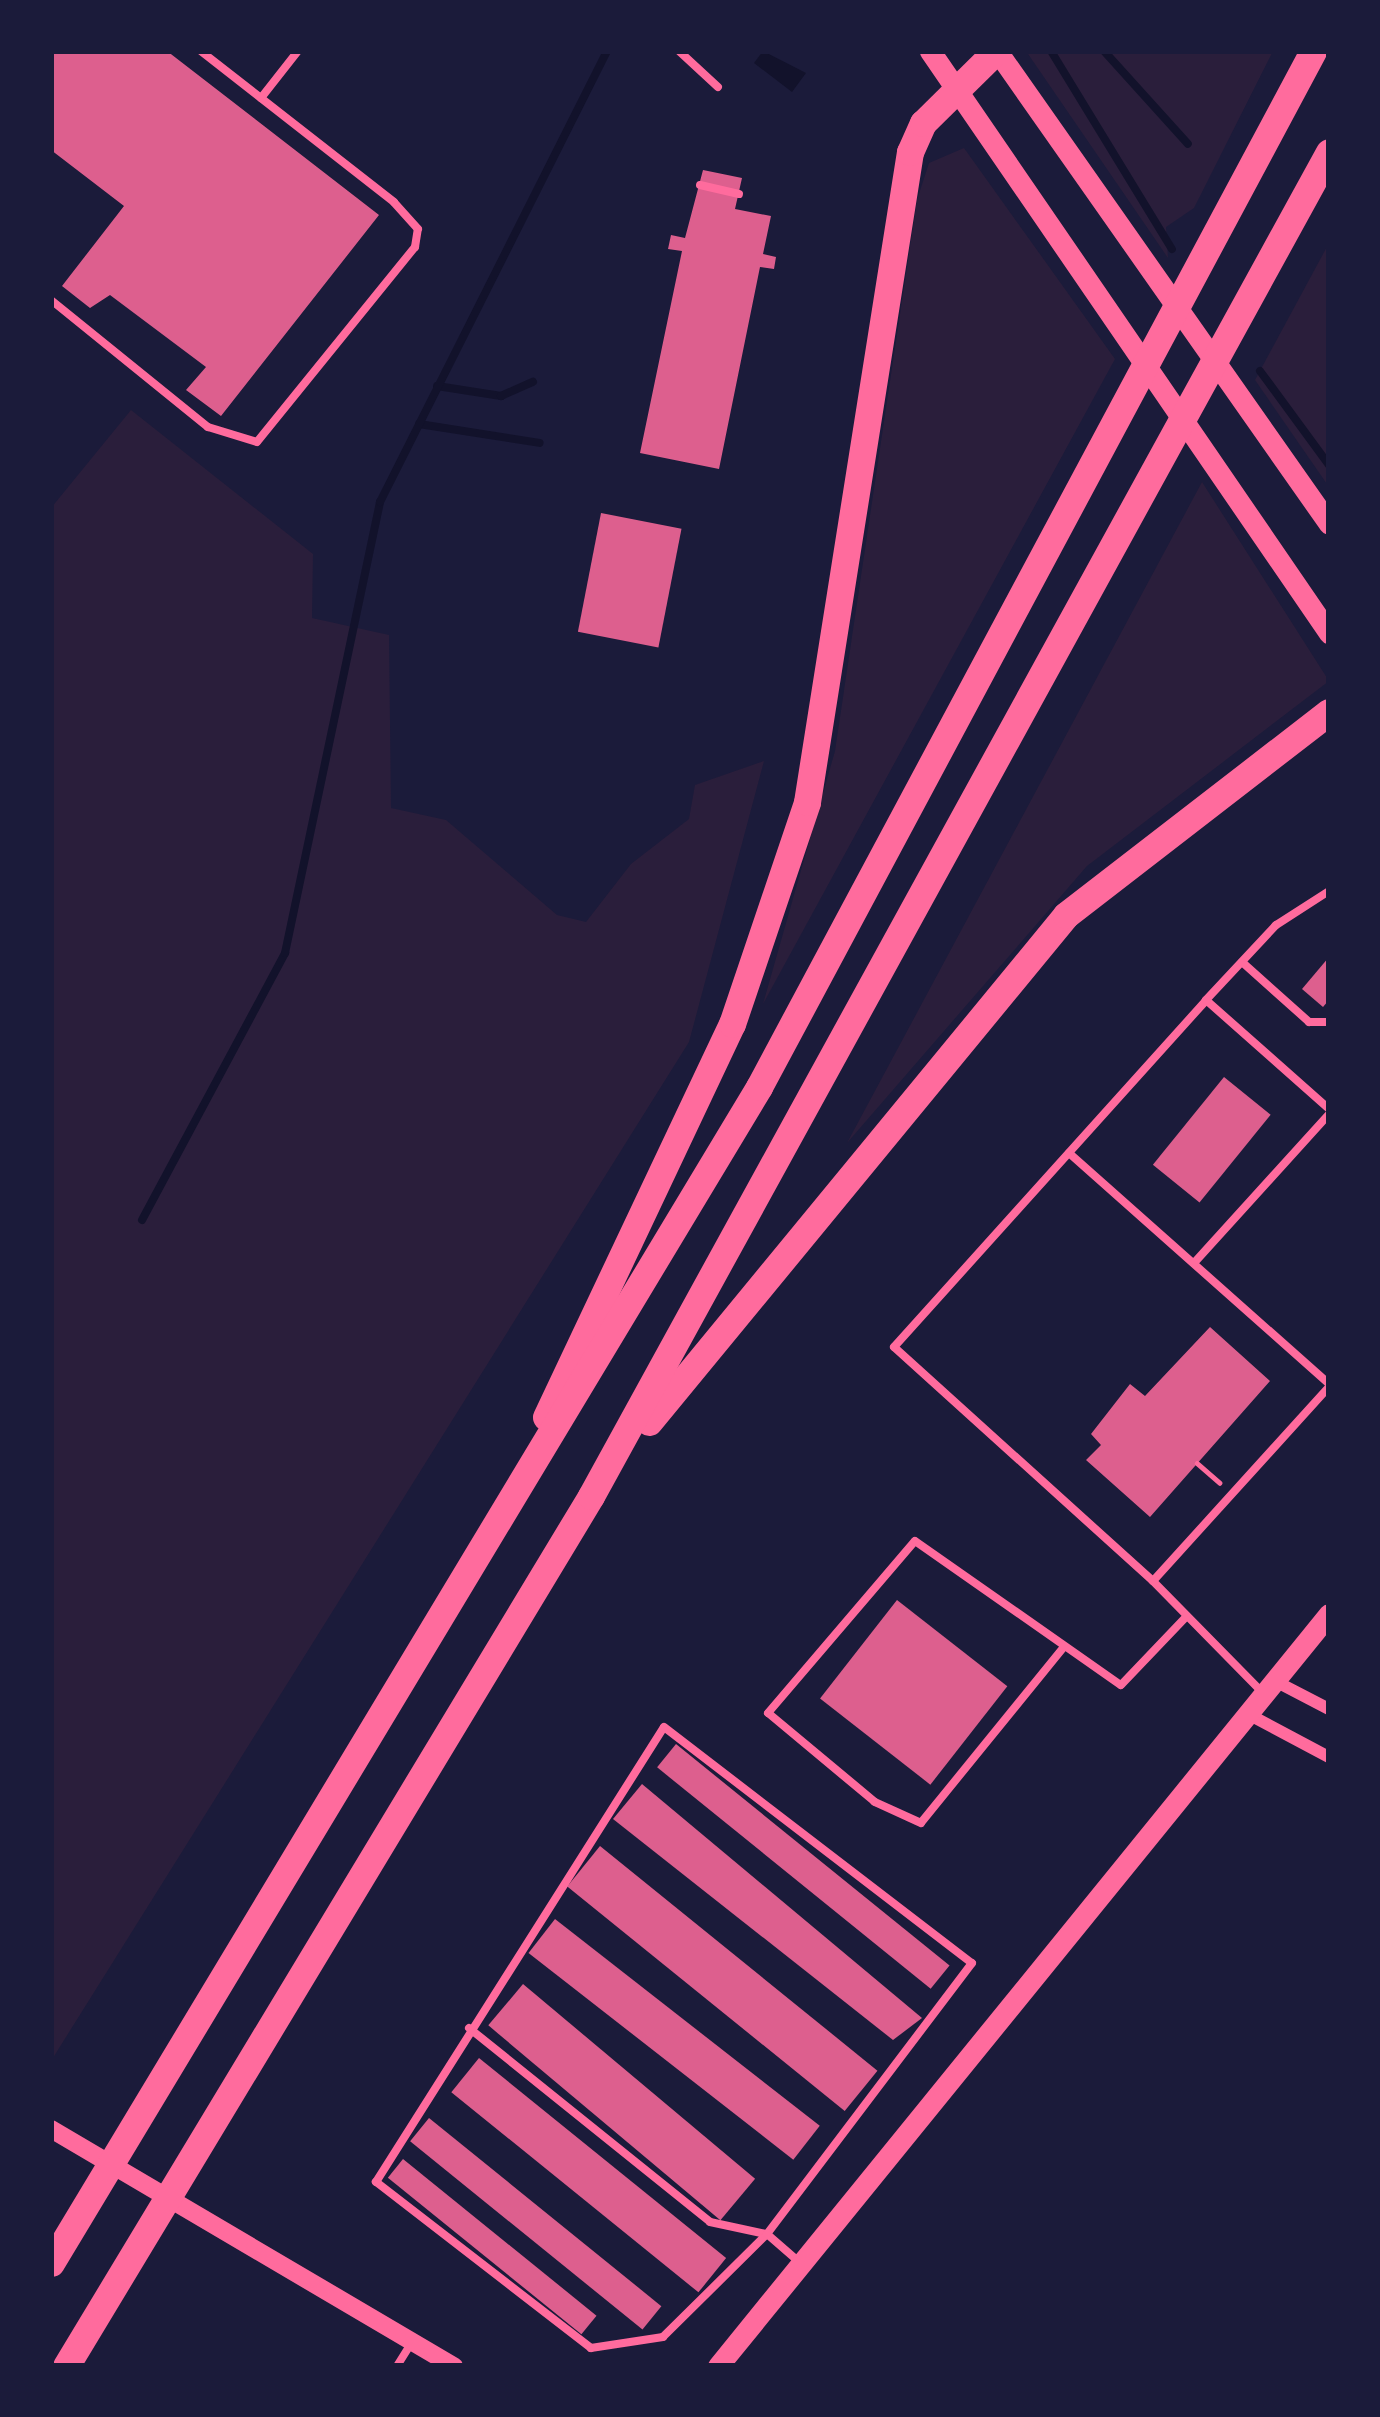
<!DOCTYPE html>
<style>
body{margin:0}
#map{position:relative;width:1380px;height:2417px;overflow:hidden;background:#1b1b3a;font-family:"Fira Sans Condensed",sans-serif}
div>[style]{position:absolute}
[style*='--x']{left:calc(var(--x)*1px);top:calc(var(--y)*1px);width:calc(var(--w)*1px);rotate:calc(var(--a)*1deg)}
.green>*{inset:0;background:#2a1e3b}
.water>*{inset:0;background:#12122b}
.stream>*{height:8px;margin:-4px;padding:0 4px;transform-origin:4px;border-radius:4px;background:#12122b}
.building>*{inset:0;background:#dd5f8e;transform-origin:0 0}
.path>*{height:4.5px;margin:-2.25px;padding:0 2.25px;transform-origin:2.25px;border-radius:2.25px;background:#ff6b9d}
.service>*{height:8px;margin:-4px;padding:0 4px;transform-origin:4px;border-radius:4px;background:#ff6b9d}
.minor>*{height:12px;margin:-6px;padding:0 6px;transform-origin:6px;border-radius:6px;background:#ff6b9d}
.tertiary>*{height:18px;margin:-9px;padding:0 9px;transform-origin:9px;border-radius:9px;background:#ff6b9d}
.secondary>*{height:21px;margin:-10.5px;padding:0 10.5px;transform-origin:10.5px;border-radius:10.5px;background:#ff6b9d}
.motorway>*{height:27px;margin:-13.5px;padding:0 13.5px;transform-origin:13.5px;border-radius:13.5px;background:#ff6b9d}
span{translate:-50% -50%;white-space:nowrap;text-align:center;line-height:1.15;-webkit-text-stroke:10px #1b1b3a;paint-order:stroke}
.frame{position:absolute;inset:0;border:54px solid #1b1b3a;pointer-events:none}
</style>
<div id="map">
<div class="green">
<div style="clip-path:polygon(1026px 51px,1273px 51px,1194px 208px,1166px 227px,1168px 258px)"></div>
<div style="clip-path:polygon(964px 148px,1115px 359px,763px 1004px,835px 751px,917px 200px,929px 163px)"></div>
<div style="clip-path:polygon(1329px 243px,1329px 487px,1255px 380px)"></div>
<div style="clip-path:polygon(131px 410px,313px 554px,312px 618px,389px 635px,391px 808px,446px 820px,557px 915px,586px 922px,631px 864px,689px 819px,695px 785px,764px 761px,689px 1042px,51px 2061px,51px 508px)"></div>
<div style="clip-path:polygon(1202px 482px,1329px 681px,1087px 866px,847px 1143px)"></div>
</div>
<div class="water">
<div style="clip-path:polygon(763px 51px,806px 73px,792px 92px,754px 63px)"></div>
</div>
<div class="stream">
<div style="--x:1051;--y:51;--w:232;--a:58.6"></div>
<div style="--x:1104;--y:51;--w:125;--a:47.9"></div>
<div style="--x:1260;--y:371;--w:117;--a:53.7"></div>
<div style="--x:437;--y:386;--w:65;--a:8.9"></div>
<div style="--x:501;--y:396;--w:35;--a:-24"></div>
<div style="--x:419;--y:424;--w:122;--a:8.9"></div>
<div style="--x:142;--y:1220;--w:303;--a:-61.8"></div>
<div style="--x:285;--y:953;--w:461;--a:-78.1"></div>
<div style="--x:380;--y:502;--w:505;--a:-63.28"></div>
</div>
<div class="building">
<div style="clip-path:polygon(51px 51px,167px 51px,379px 215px,221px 416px,186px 390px,206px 367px,110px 295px,90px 308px,62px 286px,124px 206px,51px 150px)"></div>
<div style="clip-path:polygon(703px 170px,742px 178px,735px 209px,771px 216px,763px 254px,776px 257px,774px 269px,760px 267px,719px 469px,640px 453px,682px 251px,668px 249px,671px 235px,685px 238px)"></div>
<div style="left:601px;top:513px;width:82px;height:121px;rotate:11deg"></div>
<div style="clip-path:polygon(1329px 957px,1329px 1000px,1323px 1007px,1302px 989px)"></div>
<div style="left:1224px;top:1077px;width:60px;height:113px;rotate:39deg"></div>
<div style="clip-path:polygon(1210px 1327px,1270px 1381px,1150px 1517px,1086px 1460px,1101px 1445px,1091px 1434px,1130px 1384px,1145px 1396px)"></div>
<div style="left:897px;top:1600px;width:140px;height:125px;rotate:38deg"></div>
<div style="left:676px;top:1744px;width:352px;height:30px;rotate:39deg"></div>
<div style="clip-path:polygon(642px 1784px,922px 2018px,893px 2040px,613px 1819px)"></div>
<div style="left:600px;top:1846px;width:357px;height:52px;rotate:39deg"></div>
<div style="left:555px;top:1919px;width:336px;height:43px;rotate:38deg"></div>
<div style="left:523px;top:1984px;width:303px;height:54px;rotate:40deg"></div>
<div style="left:479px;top:2058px;width:318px;height:44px;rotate:39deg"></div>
<div style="left:429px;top:2118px;width:299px;height:30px;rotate:39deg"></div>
<div style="left:403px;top:2159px;width:249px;height:24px;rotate:39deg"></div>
</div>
<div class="path">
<div style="--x:1197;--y:1463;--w:30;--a:41"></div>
</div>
<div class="service">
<div style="--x:679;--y:51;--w:53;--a:42.7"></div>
<div style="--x:261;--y:98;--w:60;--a:-51.8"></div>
<div style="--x:700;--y:185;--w:40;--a:13"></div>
<div style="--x:51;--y:300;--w:202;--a:39"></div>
<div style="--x:208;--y:427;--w:51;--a:17"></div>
<div style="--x:257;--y:442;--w:251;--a:-51"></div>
<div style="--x:415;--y:247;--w:18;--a:-81"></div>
<div style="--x:418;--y:229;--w:36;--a:-132"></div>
<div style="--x:394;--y:202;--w:245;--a:-142"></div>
<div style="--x:1329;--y:891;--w:63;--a:147.3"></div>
<div style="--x:1276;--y:925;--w:103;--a:133"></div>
<div style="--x:1206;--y:1000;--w:164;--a:41.5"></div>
<div style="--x:1242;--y:962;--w:90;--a:41.8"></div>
<div style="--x:1309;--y:1022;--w:20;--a:0"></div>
<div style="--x:1069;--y:1153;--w:348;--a:41.6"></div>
<div style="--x:1194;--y:1263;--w:201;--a:-47.8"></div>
<div style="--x:1153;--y:1581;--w:349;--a:-137.9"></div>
<div style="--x:894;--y:1347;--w:467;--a:-48"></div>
<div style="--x:1063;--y:1648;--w:225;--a:129.1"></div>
<div style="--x:921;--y:1823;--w:51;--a:-155.5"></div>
<div style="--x:875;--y:1802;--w:139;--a:-140.2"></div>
<div style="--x:768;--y:1713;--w:226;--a:-49.5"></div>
<div style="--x:915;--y:1541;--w:251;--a:35"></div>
<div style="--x:1121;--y:1685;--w:95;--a:-46.3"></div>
<div style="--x:1262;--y:1692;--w:156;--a:-134.5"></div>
<div style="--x:1153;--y:1581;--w:262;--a:-47.8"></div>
<div style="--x:469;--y:2028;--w:309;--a:38.8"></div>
<div style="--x:710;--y:2222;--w:57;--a:12.1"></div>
<div style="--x:767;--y:2234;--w:146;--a:135.3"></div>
<div style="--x:663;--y:2337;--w:73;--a:171.3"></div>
<div style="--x:591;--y:2348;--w:272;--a:-142.3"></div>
<div style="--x:376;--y:2182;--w:538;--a:-57.67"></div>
<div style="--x:664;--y:1727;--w:388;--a:37.5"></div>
<div style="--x:972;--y:1963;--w:340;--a:127.1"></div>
<div style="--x:767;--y:2234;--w:40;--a:41"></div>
<div style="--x:397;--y:2366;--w:28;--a:-58"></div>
</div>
<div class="minor">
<div style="--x:1275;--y:1681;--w:61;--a:27.4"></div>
<div style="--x:1248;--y:1714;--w:92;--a:28"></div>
</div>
<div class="tertiary">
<div style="--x:51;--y:2129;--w:468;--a:30.5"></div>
</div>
<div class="secondary">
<div style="--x:930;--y:51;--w:706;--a:55.57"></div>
<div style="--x:997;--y:51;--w:578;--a:54.93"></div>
<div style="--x:718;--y:2366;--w:969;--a:-50.91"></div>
</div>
<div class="motorway">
<div style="--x:546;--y:1417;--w:435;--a:-64.7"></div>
<div style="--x:732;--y:1024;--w:234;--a:-71.3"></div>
<div style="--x:807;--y:802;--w:658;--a:-81"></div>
<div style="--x:910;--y:152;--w:32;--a:-66"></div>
<div style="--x:923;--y:123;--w:103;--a:-44.6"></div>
<div style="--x:649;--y:1422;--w:656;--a:-50.56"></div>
<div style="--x:1066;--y:915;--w:332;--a:-37.7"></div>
<div style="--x:51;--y:2263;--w:1373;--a:-58.95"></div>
<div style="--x:759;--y:1087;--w:1175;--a:-61.86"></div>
<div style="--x:66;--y:2366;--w:1016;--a:-58.89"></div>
<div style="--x:591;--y:1496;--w:1533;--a:-61.23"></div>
</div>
<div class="frame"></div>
</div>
